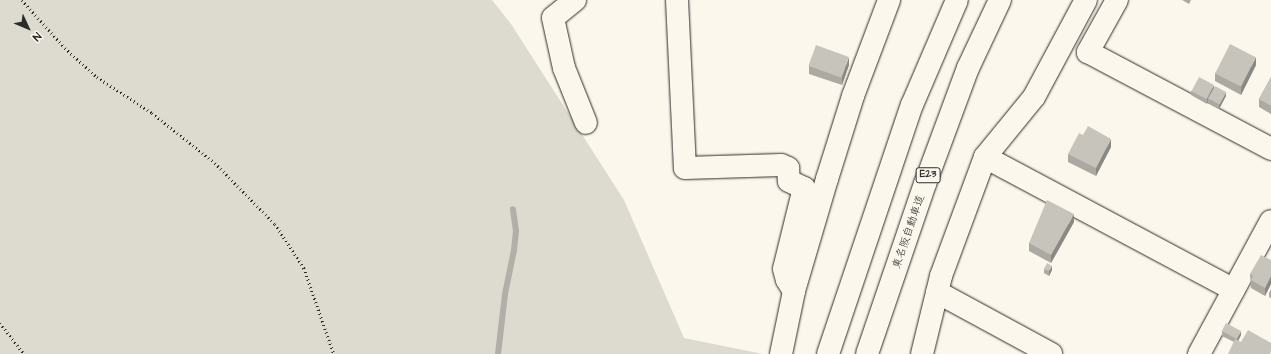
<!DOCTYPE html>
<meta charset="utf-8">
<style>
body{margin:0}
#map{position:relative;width:1271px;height:354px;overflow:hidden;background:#fbf7ec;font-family:"Architects Daughter","Klee One",sans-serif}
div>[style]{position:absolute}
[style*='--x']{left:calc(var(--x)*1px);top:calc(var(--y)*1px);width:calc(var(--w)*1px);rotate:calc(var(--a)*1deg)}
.green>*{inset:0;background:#dddad0}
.stream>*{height:6px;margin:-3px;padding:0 3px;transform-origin:3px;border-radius:3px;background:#b1afa7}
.path>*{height:2.5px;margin-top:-1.25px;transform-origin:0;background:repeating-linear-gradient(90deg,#2b2b2b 0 1px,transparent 0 4px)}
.roads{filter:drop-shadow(0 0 1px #2b2b2b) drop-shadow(0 0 1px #2b2b2b)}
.minor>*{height:22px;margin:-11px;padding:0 11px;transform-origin:11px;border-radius:11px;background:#fbf7ec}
.highway>*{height:22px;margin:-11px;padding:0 11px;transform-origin:11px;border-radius:11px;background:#fbf7ec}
.wall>*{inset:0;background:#aba9a2}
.shaded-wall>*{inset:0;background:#8b8984}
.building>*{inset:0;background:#c7c4bc;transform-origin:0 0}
span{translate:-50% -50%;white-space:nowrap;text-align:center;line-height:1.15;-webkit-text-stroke:3.5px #fbf7ec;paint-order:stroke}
.shield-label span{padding:1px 3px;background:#fbf7ec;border:1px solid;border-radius:3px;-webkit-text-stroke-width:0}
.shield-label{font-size:10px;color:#2b2b2b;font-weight:700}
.street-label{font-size:11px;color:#2b2b2b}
.north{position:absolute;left:8px;top:8px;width:40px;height:40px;-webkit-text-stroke:3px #fbf7ec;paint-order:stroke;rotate:134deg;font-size:11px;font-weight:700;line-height:16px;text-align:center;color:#2b2b2b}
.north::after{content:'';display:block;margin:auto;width:14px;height:18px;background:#2b2b2b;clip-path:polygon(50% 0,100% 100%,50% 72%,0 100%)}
</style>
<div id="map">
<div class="green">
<div style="clip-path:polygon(0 0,492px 0,511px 24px,624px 200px,684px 338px,763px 354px,0 354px)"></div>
</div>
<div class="stream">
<div style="--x:498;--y:354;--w:60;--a:-83.3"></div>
<div style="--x:505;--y:294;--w:45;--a:-78.4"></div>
<div style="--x:514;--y:250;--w:19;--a:-84"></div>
<div style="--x:516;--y:231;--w:22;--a:-98"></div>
</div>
<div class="path">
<div style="--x:22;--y:0;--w:64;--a:48.1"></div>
<div style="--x:65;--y:48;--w:43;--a:42.2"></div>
<div style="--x:97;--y:77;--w:66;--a:33.2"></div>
<div style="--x:152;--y:113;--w:80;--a:38.4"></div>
<div style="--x:215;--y:163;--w:86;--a:45.5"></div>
<div style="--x:275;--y:224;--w:53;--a:56.6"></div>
<div style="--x:304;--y:268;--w:91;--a:70.8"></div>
<div style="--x:0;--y:323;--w:39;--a:52"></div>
</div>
<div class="roads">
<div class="minor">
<div style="--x:575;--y:0;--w:28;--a:141"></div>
<div style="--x:553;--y:18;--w:51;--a:77.6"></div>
<div style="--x:564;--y:68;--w:59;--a:68.2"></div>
<div style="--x:677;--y:0;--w:168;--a:87.3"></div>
<div style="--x:685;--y:168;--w:96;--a:-1.8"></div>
<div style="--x:781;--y:165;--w:8;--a:23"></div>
<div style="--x:788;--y:168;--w:13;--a:86"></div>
<div style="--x:789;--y:181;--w:17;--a:25"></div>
<div style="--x:804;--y:188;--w:83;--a:103.9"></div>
<div style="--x:784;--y:269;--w:11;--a:75"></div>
<div style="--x:787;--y:280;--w:13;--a:58"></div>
<div style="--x:1117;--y:0;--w:60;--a:119.1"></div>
<div style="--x:1088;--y:52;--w:207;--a:27.9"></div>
<div style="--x:985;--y:157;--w:282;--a:28.1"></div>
<div style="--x:937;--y:292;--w:130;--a:28.5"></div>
<div style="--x:781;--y:354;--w:64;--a:-78.3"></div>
<div style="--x:794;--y:291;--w:117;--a:-73.6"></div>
<div style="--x:827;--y:179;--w:87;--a:-72.6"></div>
<div style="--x:853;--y:96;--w:103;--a:-69.4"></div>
<div style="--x:922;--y:354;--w:80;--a:-76.3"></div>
<div style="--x:941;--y:276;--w:127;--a:-69.7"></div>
<div style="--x:985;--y:157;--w:77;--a:-50.8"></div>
<div style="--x:1034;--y:97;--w:110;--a:-61.8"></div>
<div style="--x:1199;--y:354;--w:151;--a:-61.6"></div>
</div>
<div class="highway">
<div style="--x:828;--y:354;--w:263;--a:-71.4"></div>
<div style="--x:912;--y:105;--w:114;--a:-66.8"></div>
<div style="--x:867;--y:354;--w:180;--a:-71.2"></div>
<div style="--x:925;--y:184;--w:124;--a:-69.7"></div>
<div style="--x:968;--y:68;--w:75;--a:-64.8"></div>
</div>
</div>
<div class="wall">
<div style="clip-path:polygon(1182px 0,1191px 0,1189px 4px)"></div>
<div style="clip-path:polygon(849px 65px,842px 85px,809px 74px,809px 66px)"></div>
<div style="clip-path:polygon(1256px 65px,1241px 95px,1215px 81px,1215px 73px)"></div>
<div style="clip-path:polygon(1271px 77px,1271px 114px,1259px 107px,1259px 99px)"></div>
<div style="clip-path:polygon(1214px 88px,1226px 96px,1219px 109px,1208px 103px,1208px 100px,1207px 104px,1191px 95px,1191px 91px)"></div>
<div style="clip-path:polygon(1111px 147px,1096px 176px,1068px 162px,1068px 154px)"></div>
<div style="clip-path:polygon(1074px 222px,1051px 263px,1029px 251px,1029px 243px)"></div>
<div style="clip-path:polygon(1271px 260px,1271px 284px,1265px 296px,1251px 288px,1250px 274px)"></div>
<div style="clip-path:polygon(1044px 269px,1052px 270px,1049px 276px,1044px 273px)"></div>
<div style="clip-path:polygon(1271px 289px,1271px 298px,1269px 297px,1269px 293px)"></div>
<div style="clip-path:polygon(1222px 331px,1241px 335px,1238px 341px,1241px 342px,1234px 342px,1222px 336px)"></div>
</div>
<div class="shaded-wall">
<div style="clip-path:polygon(849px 57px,849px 65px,842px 85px,842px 77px)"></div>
<div style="clip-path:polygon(1256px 57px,1256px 65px,1241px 95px,1241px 87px)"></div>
<div style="clip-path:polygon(1214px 85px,1214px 89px,1208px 98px,1208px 100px,1207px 104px,1207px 99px)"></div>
<div style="clip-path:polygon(1226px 92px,1226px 96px,1219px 109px,1219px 104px)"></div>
<div style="clip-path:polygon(1111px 139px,1111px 147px,1096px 176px,1096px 168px)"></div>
<div style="clip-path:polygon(1074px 214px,1074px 222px,1051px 263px,1051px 255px)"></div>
<div style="clip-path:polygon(1052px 266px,1052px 270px,1049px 276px,1049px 271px)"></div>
<div style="clip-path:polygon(1271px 276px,1271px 284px,1265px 296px,1265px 288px)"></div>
<div style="clip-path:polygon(1241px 331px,1241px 335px,1237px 343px,1237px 339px)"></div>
</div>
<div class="building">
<div style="left:1230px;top:44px;width:29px;height:33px;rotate:27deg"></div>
<div style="left:816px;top:45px;width:35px;height:22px;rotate:20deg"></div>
<div style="left:1199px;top:77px;width:17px;height:16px;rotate:28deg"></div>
<div style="clip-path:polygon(1271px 77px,1271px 106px,1259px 99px)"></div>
<div style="left:1215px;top:86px;width:13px;height:14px;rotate:29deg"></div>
<div style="clip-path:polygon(1088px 126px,1111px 139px,1096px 168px,1068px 154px,1079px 133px,1083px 135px)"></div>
<div style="clip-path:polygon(1047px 200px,1074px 214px,1051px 255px,1029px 243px)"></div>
<div style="clip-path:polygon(1261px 255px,1271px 260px,1271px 276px,1265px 288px,1251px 280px,1253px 276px,1250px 274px)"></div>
<div style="clip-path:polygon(1047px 263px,1052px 266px,1049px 271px,1044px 269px)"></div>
<div style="left:1226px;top:323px;width:17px;height:9px;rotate:28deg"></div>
<div style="clip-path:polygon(1248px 330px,1271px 343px,1271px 351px,1270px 354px,1228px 354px,1235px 339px,1241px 342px)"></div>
</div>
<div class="shield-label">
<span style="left:928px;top:175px">E23</span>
</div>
<div class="street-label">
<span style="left:909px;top:232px;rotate:-71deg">東名阪自動車道</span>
</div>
<div class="north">N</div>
</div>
